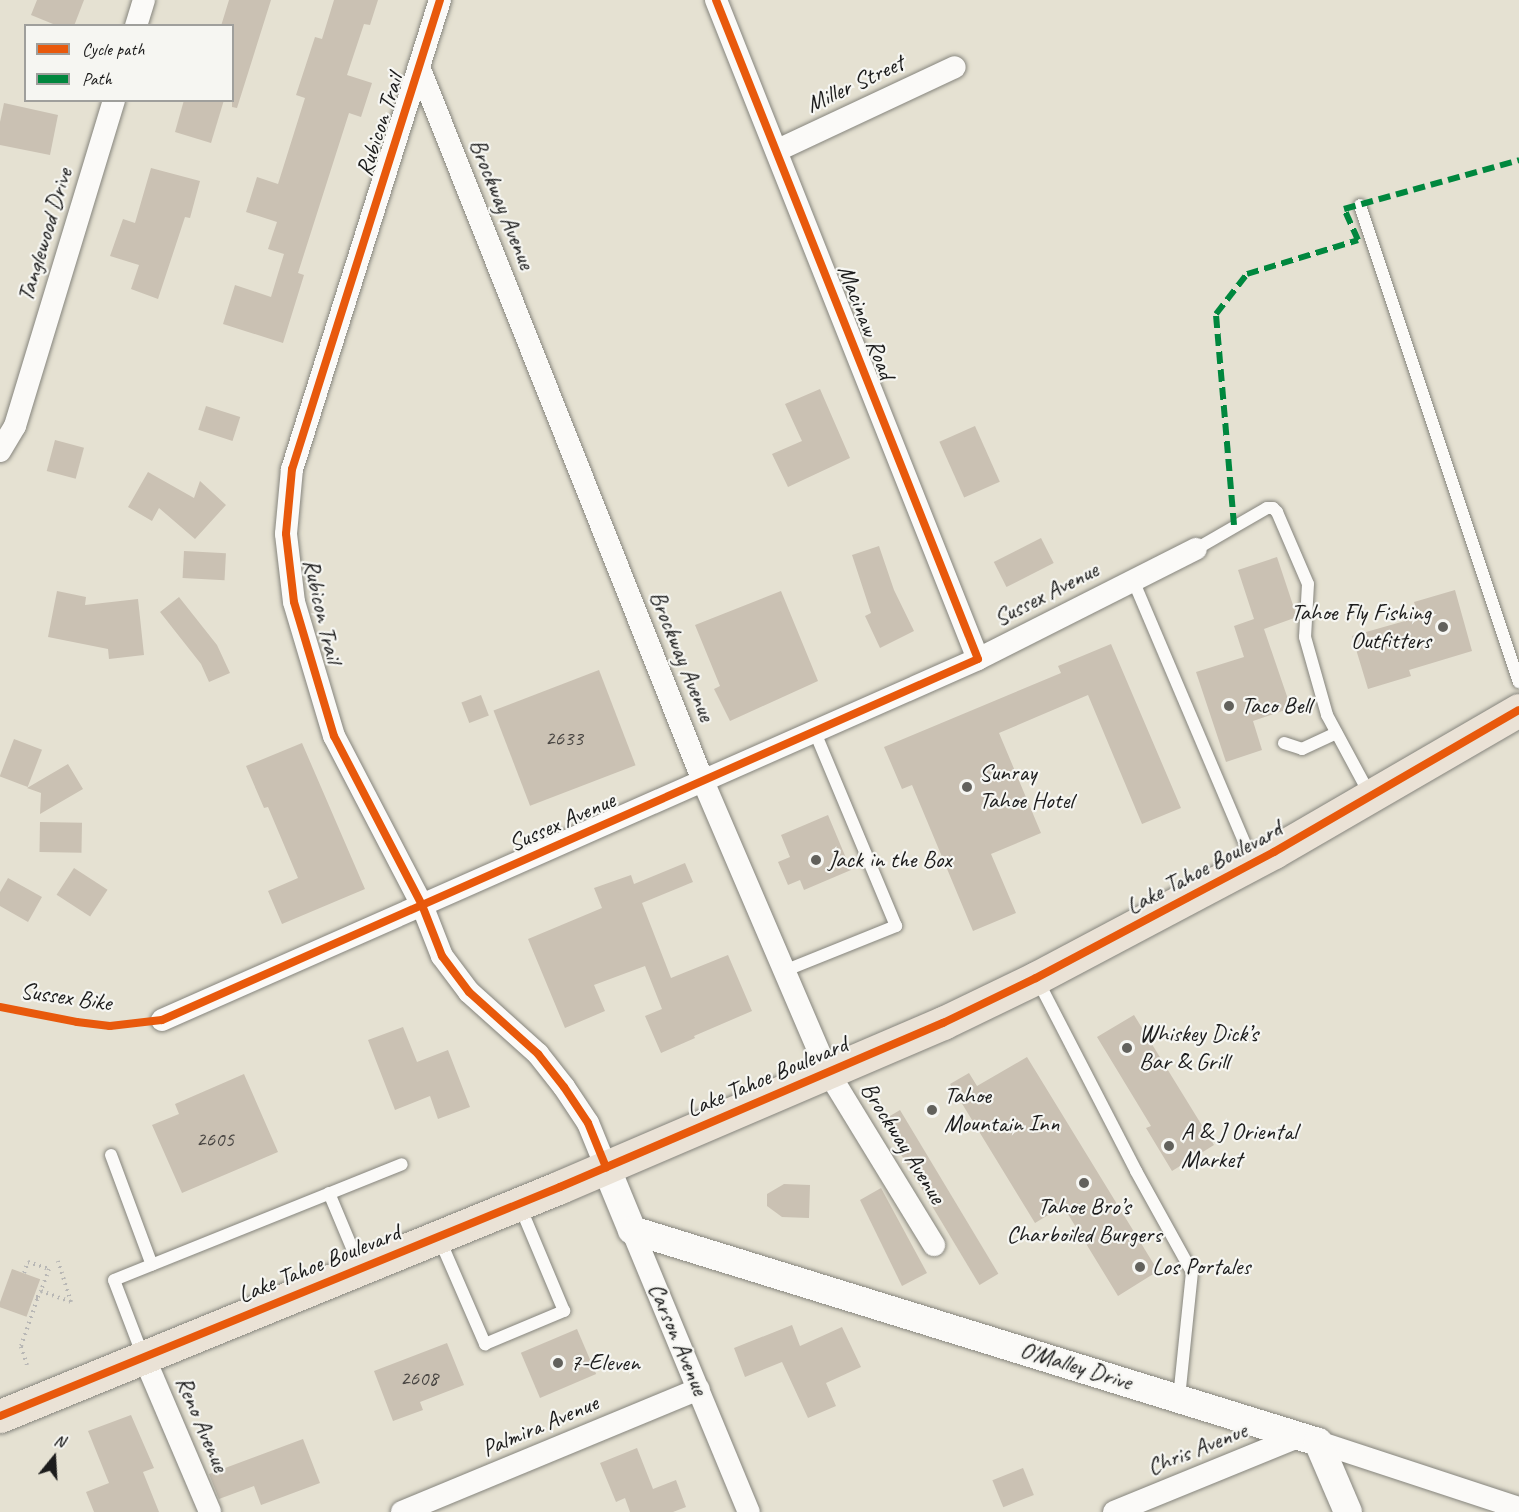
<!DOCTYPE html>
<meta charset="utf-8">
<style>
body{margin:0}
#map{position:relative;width:1519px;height:1512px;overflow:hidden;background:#e5e1d2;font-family:Caveat,sans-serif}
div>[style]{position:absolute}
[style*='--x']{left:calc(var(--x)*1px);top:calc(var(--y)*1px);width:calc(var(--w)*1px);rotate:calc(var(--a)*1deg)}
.building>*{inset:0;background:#cac1b3;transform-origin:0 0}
.path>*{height:4px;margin-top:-2px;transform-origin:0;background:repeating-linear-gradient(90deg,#b8b7b5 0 1.5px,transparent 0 6px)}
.roads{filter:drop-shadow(0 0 2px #86857d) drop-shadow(0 0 2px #86857d)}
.service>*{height:12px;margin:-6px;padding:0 6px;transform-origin:6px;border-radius:6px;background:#fbfaf8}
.minor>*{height:22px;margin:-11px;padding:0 11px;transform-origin:11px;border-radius:11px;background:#fbfaf8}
.tertiary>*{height:28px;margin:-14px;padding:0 14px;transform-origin:14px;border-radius:14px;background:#fbfaf8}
.trunk>*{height:33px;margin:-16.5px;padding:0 16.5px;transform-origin:16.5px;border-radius:16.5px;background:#eae2d6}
.quiet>*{height:6px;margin-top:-3px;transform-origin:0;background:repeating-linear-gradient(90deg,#00873e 0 12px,transparent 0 18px)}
.cycleway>*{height:8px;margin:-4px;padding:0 4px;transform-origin:4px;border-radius:4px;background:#e8590c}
.dots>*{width:16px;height:16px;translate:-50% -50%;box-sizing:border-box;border:3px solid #f6f6f2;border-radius:50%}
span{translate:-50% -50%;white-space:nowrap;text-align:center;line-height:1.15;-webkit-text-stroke:4.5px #f6f6f2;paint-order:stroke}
.number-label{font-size:21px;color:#484542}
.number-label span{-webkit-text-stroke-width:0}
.street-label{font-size:24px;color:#1c1c1c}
.poi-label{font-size:24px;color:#1c1c1c}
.right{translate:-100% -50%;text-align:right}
.left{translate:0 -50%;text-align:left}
.legend{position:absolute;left:24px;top:24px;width:210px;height:78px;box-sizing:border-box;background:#f6f6f2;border:2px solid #9f9f9c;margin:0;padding:8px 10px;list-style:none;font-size:18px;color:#1c1c1c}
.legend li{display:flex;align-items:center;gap:12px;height:30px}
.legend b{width:30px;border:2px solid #9f9f9c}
.north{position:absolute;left:24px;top:1428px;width:60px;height:60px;-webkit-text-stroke:4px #f6f6f2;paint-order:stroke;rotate:18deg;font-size:16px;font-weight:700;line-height:24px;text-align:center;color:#1c1c1c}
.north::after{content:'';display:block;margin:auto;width:21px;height:27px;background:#1c1c1c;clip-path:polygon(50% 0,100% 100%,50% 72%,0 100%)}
</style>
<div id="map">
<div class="building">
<div style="clip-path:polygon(37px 0,84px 0,74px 26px,58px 26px,31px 15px)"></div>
<div style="clip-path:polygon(229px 0,271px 0,237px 108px,232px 107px,232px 26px,221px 26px)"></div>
<div style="clip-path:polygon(334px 0,378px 0,370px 25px,364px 24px,347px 75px,372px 83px,361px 117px,349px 113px,298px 273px,304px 275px,283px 343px,223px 324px,235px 285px,271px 297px,284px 254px,268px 249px,277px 222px,246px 212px,257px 177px,278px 184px,305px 98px,296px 95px,315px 37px,322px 39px)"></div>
<div style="clip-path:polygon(184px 100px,224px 100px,211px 143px,175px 132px)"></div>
<div style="clip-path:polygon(4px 103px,58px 115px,50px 155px,0 145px,0 122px)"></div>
<div style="clip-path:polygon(151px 168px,200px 181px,190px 218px,185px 217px,158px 299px,131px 289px,139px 265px,110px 256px,123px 219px,135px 223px)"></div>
<div style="clip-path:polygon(820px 389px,850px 458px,788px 487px,772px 454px,802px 441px,785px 404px)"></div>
<div style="left:206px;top:406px;width:36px;height:25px;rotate:18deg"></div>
<div style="left:975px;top:426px;width:61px;height:39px;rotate:66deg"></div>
<div style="left:55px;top:440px;width:30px;height:32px;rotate:15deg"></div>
<div style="clip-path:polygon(148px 472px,194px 498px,200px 481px,226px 505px,195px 539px,159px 508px,152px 521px,128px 507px)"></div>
<div style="left:1041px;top:538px;width:28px;height:53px;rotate:63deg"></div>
<div style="clip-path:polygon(879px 546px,894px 590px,914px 631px,880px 648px,865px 616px,871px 613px,852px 555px)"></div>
<div style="left:184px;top:551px;width:42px;height:27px;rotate:3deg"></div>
<div style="clip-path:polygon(1277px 557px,1297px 617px,1264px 629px,1291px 708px,1253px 721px,1262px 750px,1226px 762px,1196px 672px,1244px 657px,1234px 626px,1254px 619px,1238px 570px)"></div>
<div style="clip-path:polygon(1455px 590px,1472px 651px,1409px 670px,1411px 676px,1368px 689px,1352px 636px,1419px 617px,1414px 602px)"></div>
<div style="clip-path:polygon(57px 591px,86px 597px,85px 605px,138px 599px,144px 655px,109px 659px,108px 649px,48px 637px)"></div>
<div style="clip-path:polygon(781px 591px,818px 681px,730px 721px,714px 689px,720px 686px,695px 625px)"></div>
<div style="clip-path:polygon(179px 597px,217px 645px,230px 673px,209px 682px,201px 664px,160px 612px)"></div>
<div style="clip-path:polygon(1111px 644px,1181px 808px,1142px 824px,1088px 695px,999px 733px,1041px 833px,991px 854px,1016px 913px,973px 931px,912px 785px,902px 789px,884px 747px,1061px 673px,1058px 666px)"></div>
<div style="left:599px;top:670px;width:102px;height:113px;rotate:69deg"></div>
<div style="left:481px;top:695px;width:22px;height:21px;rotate:69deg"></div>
<div style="left:14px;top:739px;width:30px;height:40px;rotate:21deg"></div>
<div style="clip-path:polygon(302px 743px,365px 889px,282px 924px,268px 891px,298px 878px,268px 807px,264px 808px,246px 766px)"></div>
<div style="clip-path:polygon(68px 764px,83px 789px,40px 814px,41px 793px,27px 788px)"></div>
<div style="clip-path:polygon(828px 815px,851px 870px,804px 890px,800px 880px,788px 885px,778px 862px,790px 857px,781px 835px)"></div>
<div style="left:40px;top:822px;width:42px;height:30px;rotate:1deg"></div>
<div style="clip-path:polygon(685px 863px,693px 882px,642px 903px,671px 978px,728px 955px,752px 1011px,694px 1036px,695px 1038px,661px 1053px,645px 1016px,662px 1009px,645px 966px,594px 985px,605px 1011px,565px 1028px,528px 939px,602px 908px,594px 888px,631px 875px,634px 884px)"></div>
<div style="left:74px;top:868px;width:40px;height:32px;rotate:33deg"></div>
<div style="clip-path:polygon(8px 878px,42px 897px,28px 922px,0 906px,0 892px)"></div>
<div style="clip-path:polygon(1134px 1015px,1214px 1145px,1172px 1171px,1146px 1128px,1151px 1126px,1097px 1037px)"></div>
<div style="clip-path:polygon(403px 1027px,417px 1062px,448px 1050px,470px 1107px,438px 1119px,430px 1096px,395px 1110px,368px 1040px)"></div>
<div style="clip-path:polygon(1027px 1057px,1158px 1271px,1118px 1296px,1063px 1206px,1035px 1223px,950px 1084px,969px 1073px,977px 1086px)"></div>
<div style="clip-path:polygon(244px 1074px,278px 1152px,182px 1193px,152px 1125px,179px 1114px,175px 1104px)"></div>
<div style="left:900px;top:1110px;width:191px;height:22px;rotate:59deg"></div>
<div style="clip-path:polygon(784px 1184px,810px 1185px,809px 1218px,782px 1217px,767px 1206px,767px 1194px)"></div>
<div style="clip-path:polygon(881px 1188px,927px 1273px,902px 1286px,860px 1200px)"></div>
<div style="left:12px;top:1269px;width:30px;height:40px;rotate:20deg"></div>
<div style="clip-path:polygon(792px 1325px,800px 1346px,842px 1327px,861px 1367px,826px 1383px,836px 1406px,808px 1418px,782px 1362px,745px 1377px,734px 1348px)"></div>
<div style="left:577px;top:1329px;width:49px;height:61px;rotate:67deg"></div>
<div style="clip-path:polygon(447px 1343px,464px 1385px,420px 1402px,423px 1410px,393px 1421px,374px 1371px)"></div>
<div style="clip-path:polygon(131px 1415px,154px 1468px,143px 1472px,159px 1512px,94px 1512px,86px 1492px,109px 1483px,88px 1431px)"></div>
<div style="clip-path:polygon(303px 1439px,320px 1483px,261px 1505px,254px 1486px,219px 1499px,209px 1474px)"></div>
<div style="clip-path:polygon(637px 1448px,653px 1489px,676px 1480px,686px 1507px,673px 1512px,630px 1512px,625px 1498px,616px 1502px,600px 1463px)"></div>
<div style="left:1023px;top:1468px;width:29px;height:33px;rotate:68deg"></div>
</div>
<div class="path">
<div style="--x:24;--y:1273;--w:12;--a:-70"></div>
<div style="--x:28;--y:1262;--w:22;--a:18"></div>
<div style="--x:49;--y:1269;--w:23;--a:110"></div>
<div style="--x:38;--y:1297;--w:7;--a:-63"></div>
<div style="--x:41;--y:1291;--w:32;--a:20"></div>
<div style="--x:71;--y:1302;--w:43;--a:-107.6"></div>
<div style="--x:27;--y:1365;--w:20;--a:-108"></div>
<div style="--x:21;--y:1346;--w:52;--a:-70.9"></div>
<div style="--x:38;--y:1297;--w:4;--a:180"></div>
</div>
<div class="roads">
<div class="service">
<div style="--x:1360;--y:205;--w:503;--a:71.57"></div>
<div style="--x:1196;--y:549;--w:82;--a:-30"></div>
<div style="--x:1267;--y:508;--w:6;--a:0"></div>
<div style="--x:1273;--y:508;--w:6;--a:45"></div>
<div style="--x:1277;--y:512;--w:78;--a:66.7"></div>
<div style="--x:1308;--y:584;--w:53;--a:93.2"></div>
<div style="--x:1305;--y:637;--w:81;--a:74.2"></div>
<div style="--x:1327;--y:715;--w:91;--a:61.7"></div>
<div style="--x:1133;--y:580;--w:305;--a:67"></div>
<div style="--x:1284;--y:743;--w:19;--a:18"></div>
<div style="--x:1302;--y:749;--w:38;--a:-25"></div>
<div style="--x:784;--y:971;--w:121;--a:-21.9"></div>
<div style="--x:896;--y:926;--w:210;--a:-112.7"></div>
<div style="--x:1037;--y:979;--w:216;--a:62.7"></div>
<div style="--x:1136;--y:1171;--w:115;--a:61"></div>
<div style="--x:1192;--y:1272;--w:127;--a:95.9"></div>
<div style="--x:111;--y:1155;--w:117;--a:69.6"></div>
<div style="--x:329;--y:1193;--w:80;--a:67.3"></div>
<div style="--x:439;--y:1238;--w:116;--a:66.5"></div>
<div style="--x:485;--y:1344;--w:86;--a:-22.7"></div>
<div style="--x:564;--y:1311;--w:116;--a:-112.8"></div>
<div style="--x:143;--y:1356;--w:81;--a:-110.9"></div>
<div style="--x:114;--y:1280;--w:310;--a:-21.9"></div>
</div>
<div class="minor">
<div style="--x:440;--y:0;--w:492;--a:107.5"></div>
<div style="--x:292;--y:469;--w:65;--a:95.3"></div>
<div style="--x:286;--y:534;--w:68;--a:83.3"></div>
<div style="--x:294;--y:602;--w:140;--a:73.4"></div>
<div style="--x:334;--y:736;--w:191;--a:62.5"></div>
<div style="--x:422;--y:905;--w:55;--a:68.6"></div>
<div style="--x:442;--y:956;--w:45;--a:53.1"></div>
<div style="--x:469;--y:992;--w:93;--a:41.9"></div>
<div style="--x:538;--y:1054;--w:42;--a:51.8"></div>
<div style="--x:564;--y:1087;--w:43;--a:56.3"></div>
<div style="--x:588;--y:1123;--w:48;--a:67.8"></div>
<div style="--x:716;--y:0;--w:709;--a:68.32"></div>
<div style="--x:136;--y:26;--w:27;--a:-73"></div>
<div style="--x:419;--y:67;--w:768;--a:68.31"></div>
<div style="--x:703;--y:781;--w:317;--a:66.8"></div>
<div style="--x:828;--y:1072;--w:203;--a:58.5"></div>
<div style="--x:778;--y:150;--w:195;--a:-25.1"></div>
<div style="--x:0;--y:451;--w:29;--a:-59"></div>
<div style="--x:15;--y:426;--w:341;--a:-73.1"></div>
<div style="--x:162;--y:1020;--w:892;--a:-23.86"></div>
<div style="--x:978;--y:659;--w:244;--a:-26.8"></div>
<div style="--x:632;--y:1230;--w:305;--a:67.5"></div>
<div style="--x:144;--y:1357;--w:168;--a:66.9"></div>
<div style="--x:1318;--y:1442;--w:212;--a:18.2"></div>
<div style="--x:402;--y:1512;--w:321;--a:-22.5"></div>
<div style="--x:1114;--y:1512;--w:201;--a:-22.2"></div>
</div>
<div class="tertiary">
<div style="--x:606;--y:1167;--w:68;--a:67.6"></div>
<div style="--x:632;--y:1230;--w:718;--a:17.17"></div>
<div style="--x:1318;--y:1442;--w:76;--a:66.8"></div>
</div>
<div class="trunk">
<div style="--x:0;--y:1416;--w:605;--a:-22.24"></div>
<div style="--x:560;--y:1187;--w:417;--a:-23.2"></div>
<div style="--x:943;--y:1023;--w:103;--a:-25.8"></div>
<div style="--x:1036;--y:978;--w:269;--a:-27.9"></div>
<div style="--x:1274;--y:852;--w:283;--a:-30.1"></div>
</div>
</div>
<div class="quiet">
<div style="--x:1234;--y:525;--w:212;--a:-94.9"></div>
<div style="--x:1216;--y:314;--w:51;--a:-52.2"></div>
<div style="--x:1247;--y:274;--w:116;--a:-17"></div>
<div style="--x:1358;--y:240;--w:34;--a:-114"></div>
<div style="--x:1344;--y:209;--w:182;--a:-15.6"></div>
</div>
<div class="cycleway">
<div style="--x:440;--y:0;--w:492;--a:107.5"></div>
<div style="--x:292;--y:469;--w:65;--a:95.3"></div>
<div style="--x:286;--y:534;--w:68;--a:83.3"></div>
<div style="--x:294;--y:602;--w:140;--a:73.4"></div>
<div style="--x:334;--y:736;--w:191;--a:62.5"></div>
<div style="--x:422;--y:905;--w:55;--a:68.6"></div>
<div style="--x:442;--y:956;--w:45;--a:53.1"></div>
<div style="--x:469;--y:992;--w:93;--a:41.9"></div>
<div style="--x:538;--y:1054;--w:42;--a:51.8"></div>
<div style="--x:564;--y:1087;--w:43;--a:56.3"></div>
<div style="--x:588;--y:1123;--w:48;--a:67.8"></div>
<div style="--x:0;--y:1007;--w:78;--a:11"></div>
<div style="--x:77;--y:1022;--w:33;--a:7"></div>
<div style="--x:110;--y:1026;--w:52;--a:-6.6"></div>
<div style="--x:162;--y:1020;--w:892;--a:-23.86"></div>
<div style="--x:978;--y:659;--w:709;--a:-111.68"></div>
<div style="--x:0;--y:1416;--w:605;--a:-22.24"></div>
<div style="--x:560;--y:1187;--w:417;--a:-23.2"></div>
<div style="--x:943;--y:1023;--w:103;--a:-25.8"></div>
<div style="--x:1036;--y:978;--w:269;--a:-27.9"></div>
<div style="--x:1274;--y:852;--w:283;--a:-30.1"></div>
</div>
<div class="dots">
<div style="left:1443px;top:627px;background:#62615c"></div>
<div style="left:1229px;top:706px;background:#62615c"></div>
<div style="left:967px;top:787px;background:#62615c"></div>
<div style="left:816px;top:860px;background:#62615c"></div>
<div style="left:1127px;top:1048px;background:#62615c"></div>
<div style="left:932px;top:1110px;background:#62615c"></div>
<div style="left:1169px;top:1146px;background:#62615c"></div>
<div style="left:1084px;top:1183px;background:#62615c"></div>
<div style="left:1140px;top:1267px;background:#62615c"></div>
<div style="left:558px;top:1363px;background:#62615c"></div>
</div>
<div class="number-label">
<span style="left:564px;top:738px">2633</span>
<span style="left:215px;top:1139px">2605</span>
<span style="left:419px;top:1378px">2608</span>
</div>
<div class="street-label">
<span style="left:855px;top:84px;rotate:-25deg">Miller Street</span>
<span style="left:380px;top:125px;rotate:-72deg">Rubicon Trail</span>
<span style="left:502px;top:204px;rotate:68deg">Brockway Avenue</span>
<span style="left:45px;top:235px;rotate:-73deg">Tanglewood Drive</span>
<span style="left:866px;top:322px;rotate:69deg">Macinaw Road</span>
<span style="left:1046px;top:594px;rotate:-27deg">Sussex Avenue</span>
<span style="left:322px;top:611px;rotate:77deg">Rubicon Trail</span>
<span style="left:682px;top:656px;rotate:68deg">Brockway Avenue</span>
<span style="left:562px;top:822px;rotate:-24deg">Sussex Avenue</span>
<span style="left:1204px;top:868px;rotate:-28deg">Lake Tahoe Boulevard</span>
<span style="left:66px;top:997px;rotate:8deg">Sussex Bike</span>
<span style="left:767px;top:1077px;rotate:-23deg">Lake Tahoe Boulevard</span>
<span style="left:903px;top:1143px;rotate:58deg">Brockway Avenue</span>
<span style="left:319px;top:1264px;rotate:-22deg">Lake Tahoe Boulevard</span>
<span style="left:678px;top:1339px;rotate:67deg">Carson Avenue</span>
<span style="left:1076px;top:1366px;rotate:17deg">O'Malley Drive</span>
<span style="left:202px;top:1424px;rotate:67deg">Reno Avenue</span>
<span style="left:540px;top:1426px;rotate:-23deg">Palmira Avenue</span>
<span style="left:1197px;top:1449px;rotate:-22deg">Chris Avenue</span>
</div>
<div class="poi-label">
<span class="right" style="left:1431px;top:627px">Tahoe Fly Fishing<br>Outfitters</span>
<span class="left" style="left:1241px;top:706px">Taco Bell</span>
<span class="left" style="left:979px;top:787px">Sunray<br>Tahoe Hotel</span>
<span class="left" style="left:828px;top:860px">Jack in the Box</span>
<span class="left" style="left:1139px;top:1048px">Whiskey Dick’s<br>Bar &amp; Grill</span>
<span class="left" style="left:944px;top:1110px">Tahoe<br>Mountain Inn</span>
<span class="left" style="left:1181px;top:1146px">A &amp; J Oriental<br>Market</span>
<span style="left:1084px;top:1221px">Tahoe Bro’s<br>Charboiled Burgers</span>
<span class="left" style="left:1152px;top:1267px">Los Portales</span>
<span class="left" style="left:570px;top:1363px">7-Eleven</span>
</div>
<ul class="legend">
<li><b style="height:8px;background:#e8590c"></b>Cycle path</li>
<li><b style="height:8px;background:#00873e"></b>Path</li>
</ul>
<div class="north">N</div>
</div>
